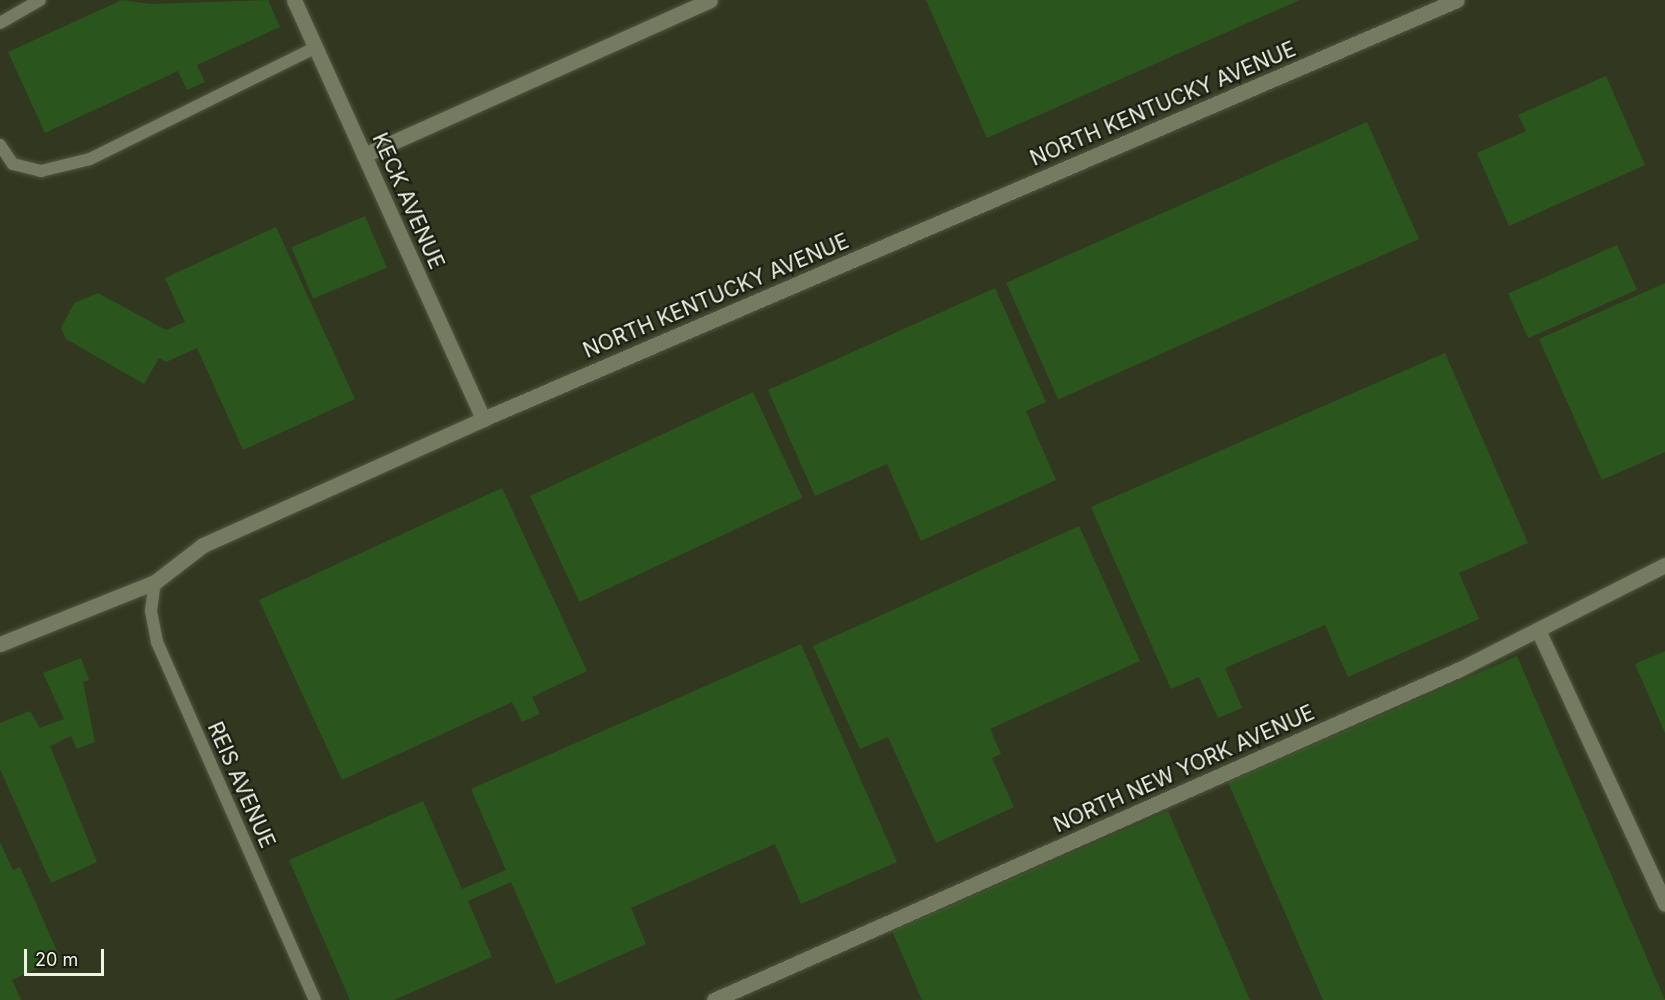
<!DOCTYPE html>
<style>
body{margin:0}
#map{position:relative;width:1665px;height:1000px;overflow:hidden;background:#323820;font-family:Inter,sans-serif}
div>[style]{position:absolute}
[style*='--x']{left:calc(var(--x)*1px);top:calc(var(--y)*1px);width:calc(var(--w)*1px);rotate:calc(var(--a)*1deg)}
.building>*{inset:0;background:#2a551d;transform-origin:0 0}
.roads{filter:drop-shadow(0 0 2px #515640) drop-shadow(0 0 2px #515640)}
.service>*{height:12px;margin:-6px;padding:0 6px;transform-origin:6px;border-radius:6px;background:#747b60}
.minor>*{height:15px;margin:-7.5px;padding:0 7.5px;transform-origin:7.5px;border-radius:7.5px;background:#747b60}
span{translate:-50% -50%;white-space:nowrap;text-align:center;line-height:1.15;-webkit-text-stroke:4.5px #1b1e13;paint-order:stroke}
.street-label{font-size:21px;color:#eef3e3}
.scale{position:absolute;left:24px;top:949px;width:80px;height:27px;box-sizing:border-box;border:3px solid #eef3e3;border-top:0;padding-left:8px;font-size:18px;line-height:21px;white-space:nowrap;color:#eef3e3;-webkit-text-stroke:4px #1b1e13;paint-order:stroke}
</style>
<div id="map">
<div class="building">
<div style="clip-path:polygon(122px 0,150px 4px,268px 0,280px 27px,197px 65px,205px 82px,187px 90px,178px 71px,45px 133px,8px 52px)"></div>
<div style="clip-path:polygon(926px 0,1300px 0,987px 138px)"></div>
<div style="clip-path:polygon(1606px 76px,1645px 165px,1509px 226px,1477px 153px,1526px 131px,1518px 115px)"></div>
<div style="left:1367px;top:122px;width:128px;height:395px;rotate:66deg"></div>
<div style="left:365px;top:216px;width:56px;height:80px;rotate:67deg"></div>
<div style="clip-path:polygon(276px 227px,355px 399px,243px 450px,197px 348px,166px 362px,159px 358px,144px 384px,66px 339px,61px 328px,74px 303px,98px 293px,166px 330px,185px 322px,165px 278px)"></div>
<div style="left:1617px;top:245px;width:49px;height:119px;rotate:66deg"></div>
<div style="clip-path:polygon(1665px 283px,1665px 452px,1602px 480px,1539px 339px)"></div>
<div style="clip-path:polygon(995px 288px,1046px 402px,1026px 411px,1056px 480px,921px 541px,887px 464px,815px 496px,768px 390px)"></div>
<div style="clip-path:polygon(1445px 353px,1528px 543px,1459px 573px,1479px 619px,1348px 677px,1325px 625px,1225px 668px,1242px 708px,1218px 718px,1199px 677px,1171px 689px,1091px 507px)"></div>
<div style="left:753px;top:392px;width:117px;height:246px;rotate:65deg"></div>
<div style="clip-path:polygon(502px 488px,587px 671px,532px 697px,540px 714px,522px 722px,512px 702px,342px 780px,259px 600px)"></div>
<div style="clip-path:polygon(1079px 526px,1140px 661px,990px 729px,1001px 754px,992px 758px,1014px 807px,936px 843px,888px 737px,860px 749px,813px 646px)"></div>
<div style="clip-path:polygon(801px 644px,897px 862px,801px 904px,775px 844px,631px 908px,646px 944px,556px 984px,511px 882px,468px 901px,492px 957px,394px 1000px,350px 1000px,289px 860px,423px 801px,462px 889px,506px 870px,471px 789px)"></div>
<div style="clip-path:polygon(1665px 651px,1665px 733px,1635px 664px)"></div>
<div style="clip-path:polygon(1517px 656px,1665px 1000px,1323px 1000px,1228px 782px)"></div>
<div style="clip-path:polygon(81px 658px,89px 680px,83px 682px,95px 742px,77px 749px,71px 736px,50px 746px,97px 862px,51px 883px,0 769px,0 723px,30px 711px,40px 728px,64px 719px,43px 673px)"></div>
<div style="clip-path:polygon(1168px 811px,1250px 1000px,922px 1000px,892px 931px)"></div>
<div style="clip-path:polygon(0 842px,13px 870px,20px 867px,60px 958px,12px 980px,21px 1000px,0 1000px)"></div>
</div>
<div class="roads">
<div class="service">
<div style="--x:0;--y:23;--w:46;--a:-29.9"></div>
<div style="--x:0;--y:145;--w:23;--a:56"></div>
<div style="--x:13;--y:164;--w:29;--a:14"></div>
<div style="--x:41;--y:171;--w:50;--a:-13.8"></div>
<div style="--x:90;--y:159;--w:251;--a:-26.3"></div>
<div style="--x:155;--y:582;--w:29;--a:98"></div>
<div style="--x:151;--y:611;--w:32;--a:79"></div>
<div style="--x:157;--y:642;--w:391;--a:66.2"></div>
</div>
<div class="minor">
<div style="--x:294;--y:0;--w:460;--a:65.7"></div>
<div style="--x:364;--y:155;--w:379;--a:-24.1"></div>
<div style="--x:1538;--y:630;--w:302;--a:65.1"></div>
<div style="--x:0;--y:644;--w:167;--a:-21.8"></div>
<div style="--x:155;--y:582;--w:61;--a:-37.6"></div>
<div style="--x:203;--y:545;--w:307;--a:-24.2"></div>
<div style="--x:483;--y:419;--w:1060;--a:-23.28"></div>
<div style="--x:714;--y:1000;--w:816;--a:-23.93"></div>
<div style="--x:1460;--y:669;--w:230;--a:-26.9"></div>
</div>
</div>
<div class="street-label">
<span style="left:1163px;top:104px;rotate:-23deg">NORTH KENTUCKY AVENUE</span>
<span style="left:408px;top:201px;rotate:66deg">KECK AVENUE</span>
<span style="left:716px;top:296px;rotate:-23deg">NORTH KENTUCKY AVENUE</span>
<span style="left:1184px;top:769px;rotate:-24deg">NORTH NEW YORK AVENUE</span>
<span style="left:241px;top:785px;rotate:66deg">REIS AVENUE</span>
</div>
<div class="scale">20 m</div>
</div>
